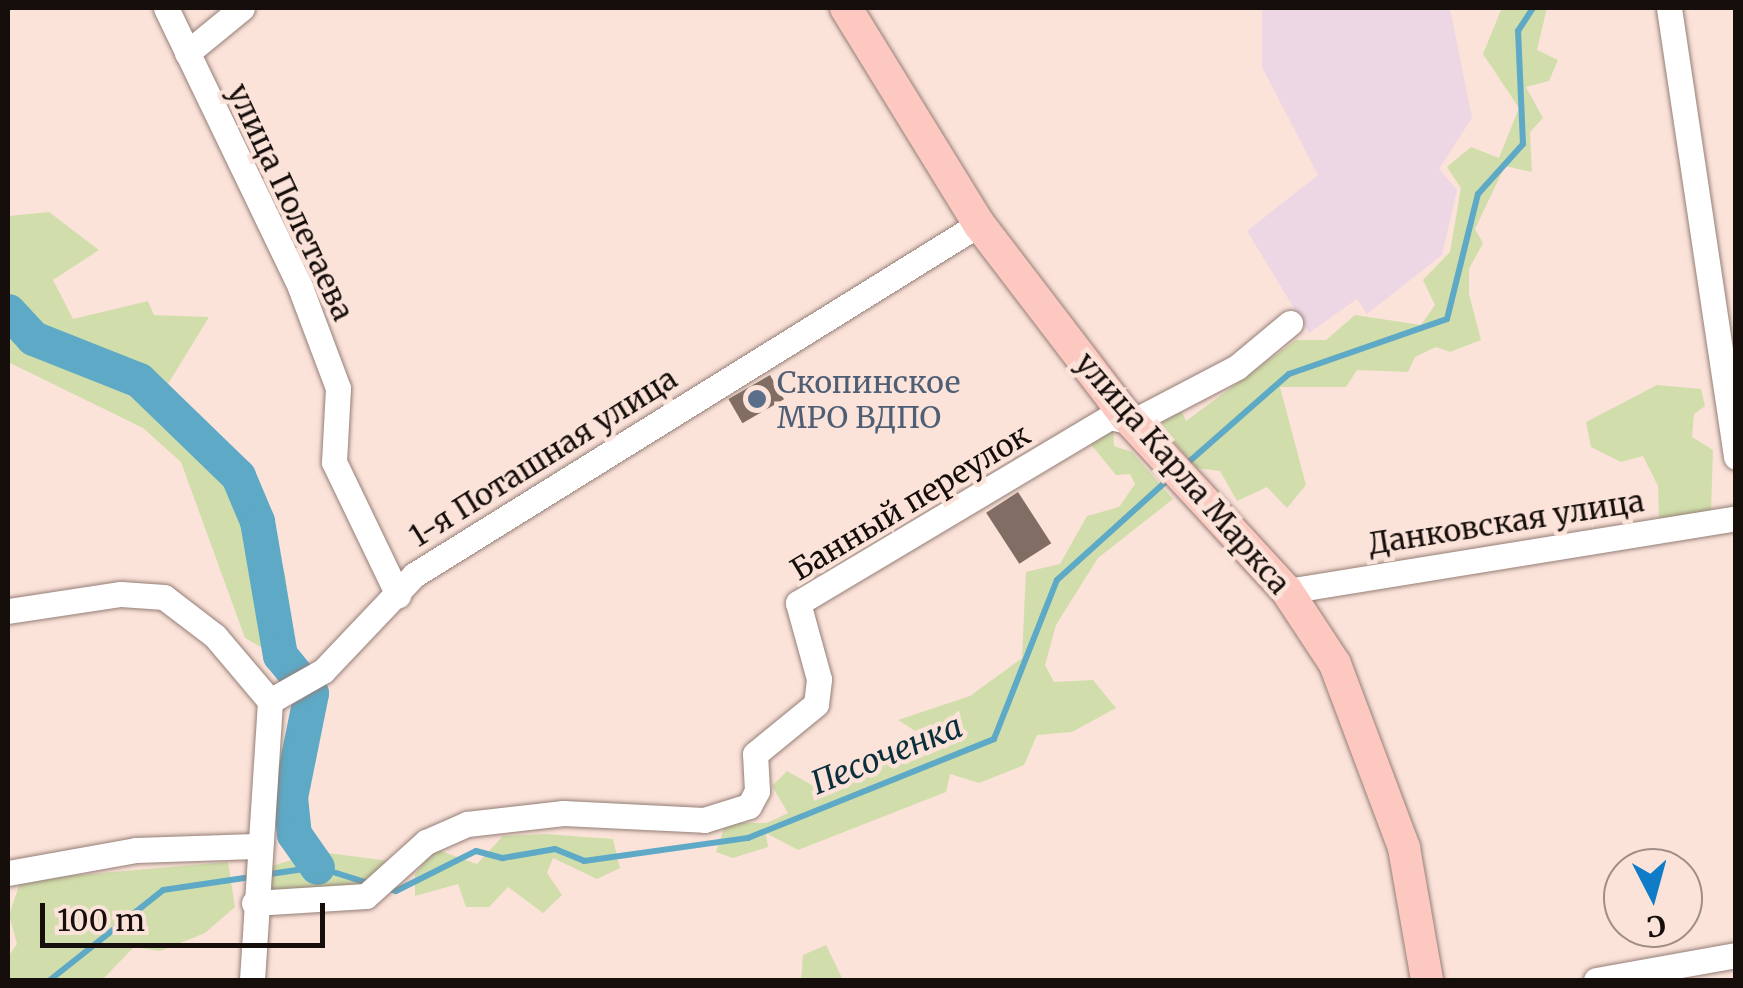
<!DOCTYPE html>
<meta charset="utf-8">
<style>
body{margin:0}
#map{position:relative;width:1743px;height:988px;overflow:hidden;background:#fbe3da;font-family:Merriweather,serif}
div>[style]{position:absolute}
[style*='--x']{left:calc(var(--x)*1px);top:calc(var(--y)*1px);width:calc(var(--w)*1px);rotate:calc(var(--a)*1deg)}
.industrial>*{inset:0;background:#eed7e4}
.green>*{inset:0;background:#d1deab}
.stream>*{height:6px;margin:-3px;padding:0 3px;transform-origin:3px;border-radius:3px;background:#5ea9c6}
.river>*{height:35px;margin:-17.5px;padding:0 17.5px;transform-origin:17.5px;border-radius:17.5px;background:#5ea9c6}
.building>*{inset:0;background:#826d64;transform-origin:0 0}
.roads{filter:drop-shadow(0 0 2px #947e76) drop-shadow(0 0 2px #947e76)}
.minor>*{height:25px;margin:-12.5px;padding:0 12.5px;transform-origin:12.5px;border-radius:12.5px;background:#fff}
.major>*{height:32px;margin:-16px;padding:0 16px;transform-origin:16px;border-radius:16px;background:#fcc8c0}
.dots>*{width:28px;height:28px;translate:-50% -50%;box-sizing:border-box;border:5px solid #fbe3da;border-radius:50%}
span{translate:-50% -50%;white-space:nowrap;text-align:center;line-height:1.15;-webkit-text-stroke:9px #fbe3da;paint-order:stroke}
.street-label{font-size:30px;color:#160e0b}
.service-label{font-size:30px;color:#4e5e75}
.left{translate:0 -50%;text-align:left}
.water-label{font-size:32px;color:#0a2e3b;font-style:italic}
.frame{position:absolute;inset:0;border:10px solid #160e0b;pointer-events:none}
.north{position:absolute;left:1603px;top:848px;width:100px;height:100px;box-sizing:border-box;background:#fbe3da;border:2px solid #9f8e87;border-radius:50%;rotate:174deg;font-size:28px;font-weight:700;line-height:40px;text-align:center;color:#160e0b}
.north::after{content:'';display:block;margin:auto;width:35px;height:45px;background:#0e7cc6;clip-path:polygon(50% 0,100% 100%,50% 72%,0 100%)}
.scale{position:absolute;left:40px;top:903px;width:285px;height:45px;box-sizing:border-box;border:5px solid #160e0b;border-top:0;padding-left:12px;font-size:30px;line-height:35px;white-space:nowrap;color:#160e0b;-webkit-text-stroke:8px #fbe3da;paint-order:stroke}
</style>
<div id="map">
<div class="industrial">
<div style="clip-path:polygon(1262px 8px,1450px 8px,1472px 118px,1439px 169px,1457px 190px,1442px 255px,1367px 314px,1357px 299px,1309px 333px,1247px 231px,1318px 175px,1262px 67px)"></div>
</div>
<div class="green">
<div style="clip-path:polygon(1547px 8px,1537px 50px,1558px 60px,1549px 81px,1526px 87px,1543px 118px,1530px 132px,1532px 172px,1505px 166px,1475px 229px,1483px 243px,1469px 269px,1469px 294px,1481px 340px,1450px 352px,1436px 347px,1415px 357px,1408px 372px,1357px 370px,1346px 387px,1280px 387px,1306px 485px,1287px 508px,1267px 487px,1237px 501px,1220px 471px,1197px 468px,1161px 427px,1166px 415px,1182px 412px,1186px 421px,1296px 340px,1326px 340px,1355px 315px,1421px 325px,1435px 305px,1423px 280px,1450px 252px,1461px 188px,1447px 167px,1471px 147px,1499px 158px,1519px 108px,1483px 54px,1501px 10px)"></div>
<div style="clip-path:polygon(49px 212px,99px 250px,53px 280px,73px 319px,148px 301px,154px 315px,209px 317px,168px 384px,246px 470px,285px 574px,293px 636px,264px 649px,245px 638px,181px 462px,143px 428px,8px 362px,8px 216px)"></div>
<div style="clip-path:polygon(1657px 385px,1701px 389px,1705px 406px,1694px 414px,1692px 437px,1713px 450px,1711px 511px,1659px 519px,1658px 486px,1643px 456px,1621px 462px,1591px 447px,1586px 422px)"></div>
<div style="clip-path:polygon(1113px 428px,1114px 446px,1132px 452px,1173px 499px,1098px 558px,1056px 625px,1045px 665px,1054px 682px,1093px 680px,1116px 708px,1072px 732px,1037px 735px,1024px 765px,979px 783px,950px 774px,946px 792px,798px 850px,766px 833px,768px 847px,733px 858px,716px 852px,726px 823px,767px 823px,788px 813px,772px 786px,787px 771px,828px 794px,926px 738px,898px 720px,970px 696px,1022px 658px,1026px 572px,1060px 564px,1087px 516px,1119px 507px,1135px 484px,1130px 474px,1116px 475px,1089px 442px)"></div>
<div style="clip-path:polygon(315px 685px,325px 689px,307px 757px,276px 772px,293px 702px)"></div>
<div style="clip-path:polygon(303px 784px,303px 827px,328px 853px,389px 861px,371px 904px,266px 890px,266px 868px,298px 858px,286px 841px,283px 785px)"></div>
<div style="clip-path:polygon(545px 834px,613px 839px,620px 868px,597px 879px,553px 858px,547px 873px,562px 895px,543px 913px,508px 887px,489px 907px,466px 907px,458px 884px,415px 896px,415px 874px,435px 849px,477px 864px,503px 836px)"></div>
<div style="clip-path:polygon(228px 862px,235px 907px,205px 933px,160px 951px,134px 947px,102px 980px,8px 980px,8px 957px,17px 944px,9px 915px,21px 880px)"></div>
<div style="clip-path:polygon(826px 945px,843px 980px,801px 980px,803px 955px)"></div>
</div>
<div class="stream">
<div style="--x:1183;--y:467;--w:141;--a:-41.3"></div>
<div style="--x:1289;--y:374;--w:167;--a:-19.2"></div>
<div style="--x:1447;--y:319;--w:129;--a:-76.1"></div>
<div style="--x:1478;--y:194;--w:67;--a:-48"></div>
<div style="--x:1523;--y:144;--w:113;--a:-92.5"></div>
<div style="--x:1518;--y:31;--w:27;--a:-57"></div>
<div style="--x:263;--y:875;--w:55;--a:-8.4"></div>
<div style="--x:317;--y:867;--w:53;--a:17.4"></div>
<div style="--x:384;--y:888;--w:12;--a:14"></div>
<div style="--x:396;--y:891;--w:89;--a:-26.6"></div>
<div style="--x:476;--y:851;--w:28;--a:15"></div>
<div style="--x:503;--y:858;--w:53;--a:-9.8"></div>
<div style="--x:555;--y:849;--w:31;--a:22"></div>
<div style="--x:584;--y:861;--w:166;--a:-8"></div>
<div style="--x:748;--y:838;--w:265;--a:-21.9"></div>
<div style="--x:994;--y:739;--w:171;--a:-68.4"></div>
<div style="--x:1057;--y:580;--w:152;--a:-42.1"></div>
<div style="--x:50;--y:980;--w:144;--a:-38.5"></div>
<div style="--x:163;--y:890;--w:89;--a:-8.4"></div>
</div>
<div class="river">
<div style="--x:8;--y:311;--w:37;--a:47"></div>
<div style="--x:33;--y:338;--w:114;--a:21.6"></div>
<div style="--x:139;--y:380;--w:138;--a:44.1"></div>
<div style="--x:238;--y:476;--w:49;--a:67.1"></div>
<div style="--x:257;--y:521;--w:136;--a:80.3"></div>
<div style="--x:280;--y:655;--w:49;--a:50.8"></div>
<div style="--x:311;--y:693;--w:106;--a:101.4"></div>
<div style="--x:290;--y:797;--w:37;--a:84"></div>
<div style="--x:294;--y:834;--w:40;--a:55.1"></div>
</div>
<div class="building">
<div style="left:770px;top:375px;width:28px;height:48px;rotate:60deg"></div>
<div style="left:1018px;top:492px;width:61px;height:38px;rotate:57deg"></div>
</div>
<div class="roads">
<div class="minor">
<div style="--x:166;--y:8;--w:310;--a:64.3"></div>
<div style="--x:300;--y:287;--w:108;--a:69.4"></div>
<div style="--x:338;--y:388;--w:74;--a:93.1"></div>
<div style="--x:334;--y:462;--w:148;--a:64.3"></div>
<div style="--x:1669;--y:8;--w:454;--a:81.5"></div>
<div style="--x:187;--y:53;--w:71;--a:-39.3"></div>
<div style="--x:1287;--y:591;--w:455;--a:-9.2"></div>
<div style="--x:8;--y:611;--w:114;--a:-8.6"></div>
<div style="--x:121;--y:594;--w:43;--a:4"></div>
<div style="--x:164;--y:597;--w:64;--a:37.4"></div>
<div style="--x:215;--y:636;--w:85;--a:49.8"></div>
<div style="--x:270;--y:701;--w:61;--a:-29.5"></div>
<div style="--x:323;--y:671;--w:132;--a:-46.5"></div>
<div style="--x:414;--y:575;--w:665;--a:-31.85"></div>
<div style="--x:8;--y:873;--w:130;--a:-10.2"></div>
<div style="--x:136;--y:850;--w:119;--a:-1.9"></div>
<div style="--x:254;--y:903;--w:112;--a:-3.6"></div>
<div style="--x:366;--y:896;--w:81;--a:-42"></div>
<div style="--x:426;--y:842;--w:45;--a:-23.7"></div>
<div style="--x:467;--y:824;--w:97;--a:-6.5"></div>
<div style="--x:563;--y:813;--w:141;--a:2.8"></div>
<div style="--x:704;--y:820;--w:47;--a:-17.3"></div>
<div style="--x:749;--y:806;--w:17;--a:-62"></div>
<div style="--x:757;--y:791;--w:37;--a:-93"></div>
<div style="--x:755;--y:754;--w:79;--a:-39.3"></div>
<div style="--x:816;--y:704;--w:25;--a:-83"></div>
<div style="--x:819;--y:679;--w:79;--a:-105.4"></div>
<div style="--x:798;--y:603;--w:363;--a:-30.8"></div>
<div style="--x:1110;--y:417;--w:23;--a:13"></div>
<div style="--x:1132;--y:422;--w:119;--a:-27.6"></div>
<div style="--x:1237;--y:367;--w:69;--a:-39.7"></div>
<div style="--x:252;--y:980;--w:280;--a:-86.3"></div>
<div style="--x:1596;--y:980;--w:142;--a:-10.1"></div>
</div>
<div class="major">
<div style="--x:846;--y:8;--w:254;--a:58.4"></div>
<div style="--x:979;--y:224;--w:242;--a:52.6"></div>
<div style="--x:1126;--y:416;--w:238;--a:47.4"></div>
<div style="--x:1287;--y:591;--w:87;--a:56.7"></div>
<div style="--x:1335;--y:664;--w:197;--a:69.4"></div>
<div style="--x:1404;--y:848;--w:134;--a:80.1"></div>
</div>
</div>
<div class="dots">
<div style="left:757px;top:399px;background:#5c6f8a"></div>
</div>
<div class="street-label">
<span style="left:291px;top:202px;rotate:65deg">улица Полетаева</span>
<span style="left:543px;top:457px;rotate:-32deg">1-я Поташная улица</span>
<span style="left:1183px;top:473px;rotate:49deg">улица Карла Маркса</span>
<span style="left:910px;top:502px;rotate:-31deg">Банный переулок</span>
<span style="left:1506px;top:522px;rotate:-9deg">Данковская улица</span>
</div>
<div class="service-label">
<span class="left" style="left:777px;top:399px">Скопинское<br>МРО ВДПО</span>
</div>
<div class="water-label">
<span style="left:887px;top:755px;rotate:-22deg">Песоченка</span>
</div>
<div class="frame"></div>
<div class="north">С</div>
<div class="scale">100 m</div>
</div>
